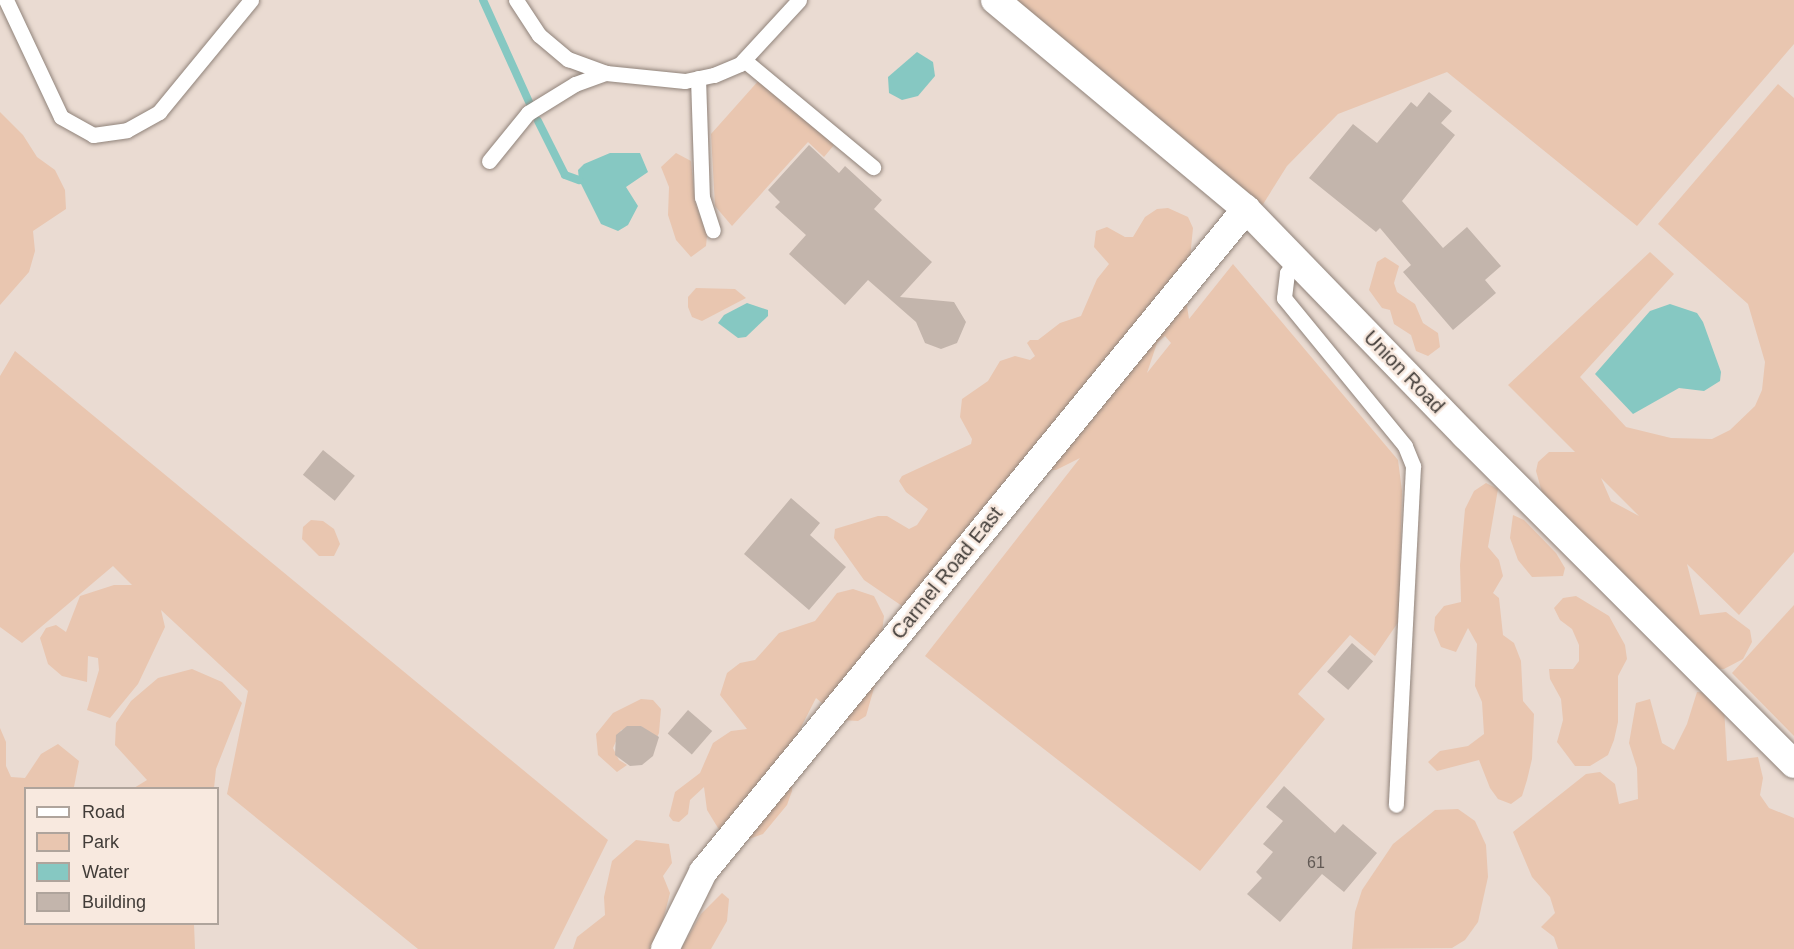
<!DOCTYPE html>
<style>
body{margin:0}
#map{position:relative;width:1794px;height:949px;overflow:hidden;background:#eadbd2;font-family:Helvetica,sans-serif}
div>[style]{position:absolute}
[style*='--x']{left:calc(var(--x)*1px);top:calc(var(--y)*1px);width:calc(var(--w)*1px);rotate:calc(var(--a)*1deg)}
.green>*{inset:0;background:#e9c6b0}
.water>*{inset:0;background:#86c8c2}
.stream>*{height:8px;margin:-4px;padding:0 4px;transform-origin:4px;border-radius:4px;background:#86c8c2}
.building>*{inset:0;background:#c3b5ac;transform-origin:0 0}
.roads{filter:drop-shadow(0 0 2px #90837a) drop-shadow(0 0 2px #90837a)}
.service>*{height:15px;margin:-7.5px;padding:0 7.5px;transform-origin:7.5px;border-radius:7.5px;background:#fff}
.minor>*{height:28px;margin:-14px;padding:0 14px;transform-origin:14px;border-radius:14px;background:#fff}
span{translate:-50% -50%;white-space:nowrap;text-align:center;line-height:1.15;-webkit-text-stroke:5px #f8e9df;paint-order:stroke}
.number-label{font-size:16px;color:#625a55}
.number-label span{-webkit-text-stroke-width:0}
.street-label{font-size:20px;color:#413c38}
.legend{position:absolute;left:24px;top:787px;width:195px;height:138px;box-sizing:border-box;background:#f8e9df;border:2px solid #afa49c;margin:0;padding:8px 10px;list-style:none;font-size:18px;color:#413c38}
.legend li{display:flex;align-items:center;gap:12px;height:30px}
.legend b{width:30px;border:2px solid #afa49c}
</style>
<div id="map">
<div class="green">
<div style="clip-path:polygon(995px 0,1794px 0,1794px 44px,1637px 226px,1447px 72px,1338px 114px,1287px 166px,1255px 217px)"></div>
<div style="clip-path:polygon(760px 79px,834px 145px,824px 157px,808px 142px,732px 226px,715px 206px,711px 134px)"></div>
<div style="clip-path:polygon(evenodd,1778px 84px,1794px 98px,1794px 552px,1739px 615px,1687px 564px,1700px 615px,1726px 612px,1750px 630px,1752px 642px,1743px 659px,1724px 669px,1714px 669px,1543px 496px,1536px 471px,1538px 462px,1549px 452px,1575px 452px,1508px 385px,1650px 252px,1674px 274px,1580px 377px,1626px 427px,1671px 438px,1712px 439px,1730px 430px,1755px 406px,1762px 390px,1765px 362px,1748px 304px,1658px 224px,1778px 84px,1601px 478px,1639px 516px,1611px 501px,1601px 478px)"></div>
<div style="clip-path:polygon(0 112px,23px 135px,37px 157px,55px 170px,65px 190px,66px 209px,33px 231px,35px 251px,29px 272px,0 305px)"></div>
<div style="clip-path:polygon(676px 153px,691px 161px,695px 202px,707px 236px,706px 246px,691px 257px,676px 240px,668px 215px,669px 187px,661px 167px)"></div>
<div style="clip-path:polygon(evenodd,1168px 208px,1188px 217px,1193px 228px,1186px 299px,1189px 319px,1233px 264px,1398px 460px,1402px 491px,1399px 621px,1375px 656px,1350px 635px,1298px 694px,1325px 719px,1200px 871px,925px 656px,1080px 458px,1056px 470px,1044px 470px,905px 608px,864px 580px,834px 538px,835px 529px,878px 516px,887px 516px,909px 529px,917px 525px,928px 509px,906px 492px,899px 481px,902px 476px,971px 444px,972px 439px,960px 417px,962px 399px,988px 381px,1000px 361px,1015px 356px,1030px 360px,1035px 356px,1027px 343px,1030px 340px,1038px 340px,1060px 323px,1081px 316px,1097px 279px,1109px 264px,1094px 247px,1096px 231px,1107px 227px,1125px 237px,1133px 237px,1145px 217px,1157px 209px,1168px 208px,1165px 336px,1171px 343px,1147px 373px,1157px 343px,1165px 336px)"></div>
<div style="clip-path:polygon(1385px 257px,1399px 266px,1394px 283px,1397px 292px,1415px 304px,1423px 323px,1438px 333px,1440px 347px,1428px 356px,1416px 351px,1411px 335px,1394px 324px,1390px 310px,1382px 308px,1369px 290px,1377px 262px)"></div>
<div style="clip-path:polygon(696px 288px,735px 289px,746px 298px,702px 321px,692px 317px,688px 307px,688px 297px)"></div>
<div style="clip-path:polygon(15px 351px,608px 840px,554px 949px,418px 949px,227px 794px,248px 691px,161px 610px,165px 627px,138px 684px,110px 718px,87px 710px,99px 670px,98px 658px,88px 656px,87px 682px,62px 676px,48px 664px,40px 638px,46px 628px,56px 625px,66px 632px,80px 596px,114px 585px,132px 585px,113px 566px,22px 643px,0 627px,0 376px)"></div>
<div style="clip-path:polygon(1486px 483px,1498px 489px,1488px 547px,1499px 560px,1503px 576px,1493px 593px,1499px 598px,1503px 635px,1514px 643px,1521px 661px,1523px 701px,1534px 714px,1532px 759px,1527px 780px,1522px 796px,1511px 804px,1498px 799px,1490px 788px,1479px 760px,1437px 771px,1428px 762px,1440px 751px,1468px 746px,1484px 734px,1482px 702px,1475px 686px,1477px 644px,1468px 628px,1456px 652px,1441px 647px,1434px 630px,1435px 617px,1444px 606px,1461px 602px,1460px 565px,1465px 509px,1474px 491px)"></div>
<div style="clip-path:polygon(1513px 515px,1524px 520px,1556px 553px,1565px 568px,1563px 576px,1532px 577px,1518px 560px,1510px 538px)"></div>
<div style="clip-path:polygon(311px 520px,323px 521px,334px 529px,340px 544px,334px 556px,319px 556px,302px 539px,303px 527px)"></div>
<div style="clip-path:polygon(853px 589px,874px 596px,884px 616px,876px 681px,866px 716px,858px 721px,842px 720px,816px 698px,794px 741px,792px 791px,787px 805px,763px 834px,743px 841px,718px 828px,707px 810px,704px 787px,690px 800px,688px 814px,679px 822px,673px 821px,669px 816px,675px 792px,700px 773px,713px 743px,731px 731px,747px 729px,720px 695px,727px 673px,740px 663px,755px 660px,779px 633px,815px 621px,837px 593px)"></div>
<div style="clip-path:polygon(1576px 596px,1609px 616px,1625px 645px,1627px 659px,1618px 676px,1618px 722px,1614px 740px,1608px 755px,1590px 766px,1575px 766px,1557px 742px,1563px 720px,1561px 699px,1550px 679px,1549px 669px,1573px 669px,1579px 661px,1579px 645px,1572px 629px,1560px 620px,1554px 608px,1563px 598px)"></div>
<div style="clip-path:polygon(1794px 605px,1794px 736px,1732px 673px)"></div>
<div style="clip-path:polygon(192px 669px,222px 682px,242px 703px,216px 769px,214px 788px,134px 788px,147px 780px,115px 745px,116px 723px,131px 701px,158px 678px)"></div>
<div style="clip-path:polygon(1697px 692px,1712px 693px,1724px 706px,1727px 761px,1758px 757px,1763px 778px,1760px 795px,1769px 808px,1794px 818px,1794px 949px,1558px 949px,1554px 937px,1541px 927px,1555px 913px,1550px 897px,1532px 877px,1513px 832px,1586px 774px,1600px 772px,1615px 784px,1619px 804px,1638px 799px,1637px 768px,1629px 743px,1636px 703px,1650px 699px,1662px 743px,1674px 750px,1687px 724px)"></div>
<div style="clip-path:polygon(641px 699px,653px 700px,661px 709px,659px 733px,655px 742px,641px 726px,621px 730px,613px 748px,619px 760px,627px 765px,617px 772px,598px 755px,596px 734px,613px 713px)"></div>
<div style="clip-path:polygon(0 728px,6px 742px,6px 766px,11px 777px,25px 778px,41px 754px,58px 744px,79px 761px,74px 787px,77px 788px,26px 788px,26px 924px,194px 924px,195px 949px,0 949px)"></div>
<div style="clip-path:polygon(1458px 809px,1475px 821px,1486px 845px,1488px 877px,1478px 922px,1465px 940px,1452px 948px,1352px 949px,1355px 912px,1362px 890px,1393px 844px,1435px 810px)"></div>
<div style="clip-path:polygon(636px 840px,669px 844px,672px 863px,663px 876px,670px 893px,658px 940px,653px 949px,573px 949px,577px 937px,605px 915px,604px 897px,612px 861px)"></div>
<div style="clip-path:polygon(722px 893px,729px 899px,727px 921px,711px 949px,681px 949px,701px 914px)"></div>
</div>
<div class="water">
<div style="clip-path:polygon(917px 52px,933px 62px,935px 76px,918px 96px,902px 100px,889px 93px,888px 77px)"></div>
<div style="clip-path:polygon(610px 153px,640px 153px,648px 172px,626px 187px,638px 206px,628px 225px,618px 231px,601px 224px,579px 180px,578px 170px,584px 164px)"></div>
<div style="clip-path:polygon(747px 303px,768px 310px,768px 316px,746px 337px,738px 338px,718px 323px,724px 315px)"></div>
<div style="clip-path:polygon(1670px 304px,1697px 313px,1703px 322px,1721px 372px,1720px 381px,1704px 391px,1679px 388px,1633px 414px,1595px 374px,1650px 311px)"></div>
</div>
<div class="stream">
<div style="--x:483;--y:0;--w:112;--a:65.7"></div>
<div style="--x:538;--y:121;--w:60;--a:63.4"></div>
<div style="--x:565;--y:175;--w:15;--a:20"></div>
</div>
<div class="building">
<div style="clip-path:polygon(1429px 92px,1452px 111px,1441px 123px,1455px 135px,1402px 201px,1443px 248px,1467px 227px,1501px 266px,1485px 280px,1496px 293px,1453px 330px,1403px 272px,1411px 265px,1380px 228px,1376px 232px,1309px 178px,1353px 124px,1377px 143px,1411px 102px,1417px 107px)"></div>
<div style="clip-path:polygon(809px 145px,839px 173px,845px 166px,882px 200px,874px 209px,932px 262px,900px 297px,954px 302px,966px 322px,957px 343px,941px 349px,925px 343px,916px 322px,868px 280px,845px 305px,789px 254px,806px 235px,775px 207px,780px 202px,768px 190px)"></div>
<div style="left:323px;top:450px;width:41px;height:32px;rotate:39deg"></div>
<div style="clip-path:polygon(791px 498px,820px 523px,810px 535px,846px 567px,809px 610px,744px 554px)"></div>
<div style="left:1352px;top:643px;width:28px;height:38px;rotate:41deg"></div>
<div style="left:688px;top:710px;width:32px;height:31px;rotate:41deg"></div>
<div style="clip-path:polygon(627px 726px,641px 726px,659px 737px,653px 756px,642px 765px,630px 766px,615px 755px,616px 735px)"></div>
<div style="clip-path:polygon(1284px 786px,1335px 833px,1343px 824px,1377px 853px,1344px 892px,1322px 874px,1280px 922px,1247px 894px,1262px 878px,1256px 872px,1273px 852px,1263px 844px,1283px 821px,1266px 807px)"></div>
</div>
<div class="roads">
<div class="service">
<div style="--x:6;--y:0;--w:129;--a:64.8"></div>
<div style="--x:61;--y:117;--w:37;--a:29"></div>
<div style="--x:93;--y:135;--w:34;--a:-8"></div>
<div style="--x:127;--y:130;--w:37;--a:-29"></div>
<div style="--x:159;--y:112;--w:145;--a:-50.6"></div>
<div style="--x:516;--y:0;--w:42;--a:56.7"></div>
<div style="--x:539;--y:35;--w:38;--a:40"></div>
<div style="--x:568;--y:59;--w:40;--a:20.2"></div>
<div style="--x:606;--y:73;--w:79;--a:5.8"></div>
<div style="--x:685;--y:81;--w:30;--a:-12"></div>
<div style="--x:714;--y:75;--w:28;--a:-23"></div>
<div style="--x:740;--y:64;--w:87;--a:-47.3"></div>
<div style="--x:744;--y:60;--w:168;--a:39.7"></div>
<div style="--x:698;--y:78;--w:119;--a:88.1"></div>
<div style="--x:702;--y:197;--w:35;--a:72"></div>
<div style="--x:489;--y:161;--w:62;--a:-50.9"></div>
<div style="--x:528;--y:113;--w:55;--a:-31.7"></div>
<div style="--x:575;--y:84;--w:33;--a:-20"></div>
<div style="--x:1296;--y:260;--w:16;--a:125"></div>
<div style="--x:1287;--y:273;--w:25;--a:97"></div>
<div style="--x:1284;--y:298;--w:191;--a:50.7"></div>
<div style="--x:1405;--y:446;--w:22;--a:68"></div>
<div style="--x:1413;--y:466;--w:339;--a:92.9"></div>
</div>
<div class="minor">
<div style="--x:995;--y:0;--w:327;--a:39.8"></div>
<div style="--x:1246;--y:209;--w:315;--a:45.9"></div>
<div style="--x:1465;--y:435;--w:465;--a:45"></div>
<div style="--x:665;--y:949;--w:86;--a:-63.7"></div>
<div style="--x:703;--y:872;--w:857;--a:-50.68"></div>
</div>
</div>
<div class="number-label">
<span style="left:1316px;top:863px">61</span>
</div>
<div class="street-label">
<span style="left:1404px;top:372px;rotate:46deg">Union Road</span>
<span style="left:947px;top:573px;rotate:-51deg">Carmel Road East</span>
</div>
<ul class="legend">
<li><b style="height:8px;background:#fff"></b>Road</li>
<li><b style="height:16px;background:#e9c6b0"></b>Park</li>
<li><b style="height:16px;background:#86c8c2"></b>Water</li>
<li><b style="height:16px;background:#c3b5ac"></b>Building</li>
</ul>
</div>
